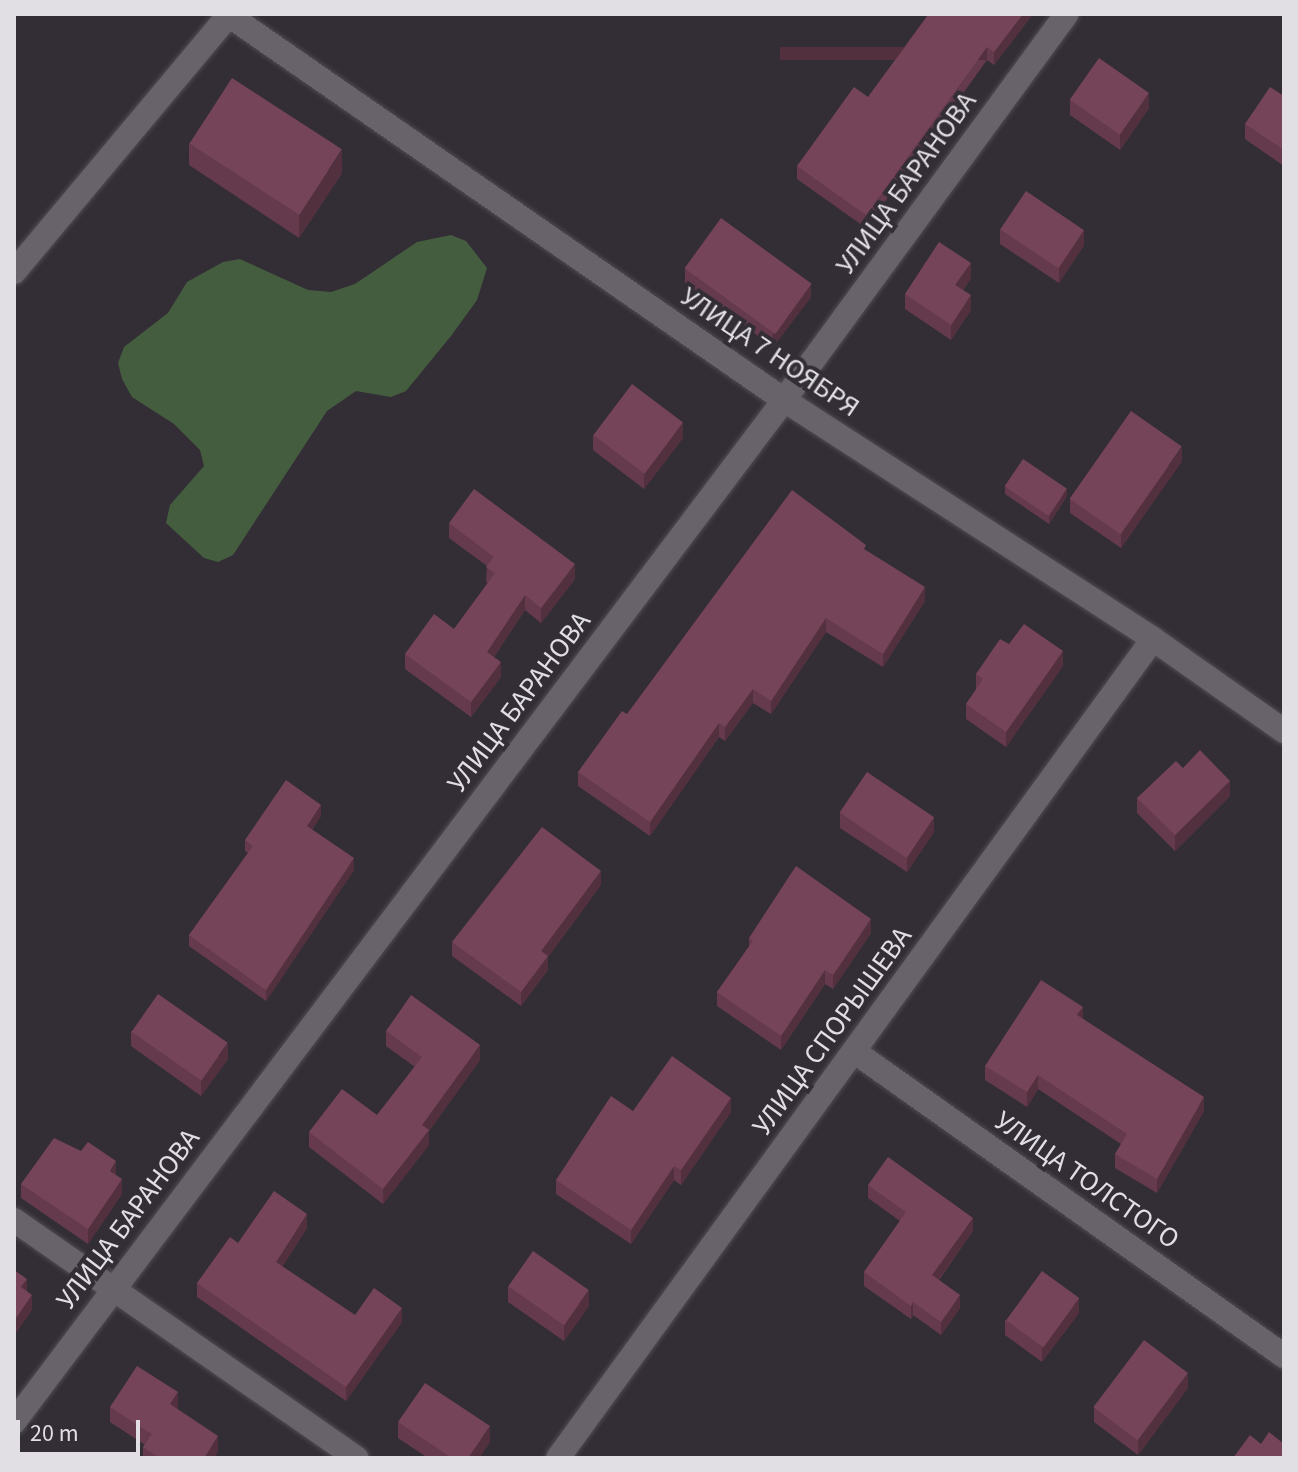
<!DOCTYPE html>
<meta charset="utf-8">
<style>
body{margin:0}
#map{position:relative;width:1298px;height:1472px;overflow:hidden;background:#332e36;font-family:"Source Sans 3",sans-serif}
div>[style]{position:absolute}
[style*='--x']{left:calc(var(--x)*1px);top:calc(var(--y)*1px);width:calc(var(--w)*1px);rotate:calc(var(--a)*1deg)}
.green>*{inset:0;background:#455d3f}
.roads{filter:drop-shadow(0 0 2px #4f4b51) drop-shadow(0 0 2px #4f4b51)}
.minor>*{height:24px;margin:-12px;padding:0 12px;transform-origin:12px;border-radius:12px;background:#68626b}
.wall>*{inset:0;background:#653a4d}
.shaded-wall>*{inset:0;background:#53303e;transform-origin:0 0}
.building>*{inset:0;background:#764459;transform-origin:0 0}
span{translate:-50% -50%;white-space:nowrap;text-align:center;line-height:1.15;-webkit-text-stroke:8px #332e36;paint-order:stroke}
.street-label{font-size:28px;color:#e2dfe4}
.frame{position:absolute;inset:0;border:16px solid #e2dfe4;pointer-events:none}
.scale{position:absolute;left:16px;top:1420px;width:124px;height:36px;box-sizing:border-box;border:4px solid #e2dfe4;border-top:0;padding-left:10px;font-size:24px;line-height:28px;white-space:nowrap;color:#e2dfe4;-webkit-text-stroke:6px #332e36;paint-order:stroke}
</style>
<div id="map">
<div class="green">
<div style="clip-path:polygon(451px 235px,466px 241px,487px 268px,477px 300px,451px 336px,406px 391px,391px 397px,356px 391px,327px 411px,233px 555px,218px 562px,204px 558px,166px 523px,170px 505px,204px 466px,200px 450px,174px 424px,132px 397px,122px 379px,118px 363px,124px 347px,168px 313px,187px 282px,223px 262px,240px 259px,308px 290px,331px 292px,355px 284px,417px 242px)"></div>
</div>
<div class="roads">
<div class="minor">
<div style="--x:227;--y:14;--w:678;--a:34.72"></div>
<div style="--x:784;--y:400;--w:440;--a:32.9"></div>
<div style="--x:1153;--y:639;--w:160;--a:35.1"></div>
<div style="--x:14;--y:272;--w:336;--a:-50.1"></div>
<div style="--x:855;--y:1052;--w:526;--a:35.32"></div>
<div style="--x:14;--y:1220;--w:417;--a:34.8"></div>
<div style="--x:14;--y:1422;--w:1280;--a:-53"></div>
<div style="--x:784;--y:400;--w:478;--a:-53.8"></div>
<div style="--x:558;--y:1458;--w:1012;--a:-54"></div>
</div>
</div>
<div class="wall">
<div style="clip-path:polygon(925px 14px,1033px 14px,994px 65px,987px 60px,866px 228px,797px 179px,797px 166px,868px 97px,927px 16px)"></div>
<div style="clip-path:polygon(1284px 96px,1284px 166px,1245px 139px,1245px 124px)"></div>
<div style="clip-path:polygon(1070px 100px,1149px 108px,1120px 150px,1070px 115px)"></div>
<div style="clip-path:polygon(189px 143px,342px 173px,299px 238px,189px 165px)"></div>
<div style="clip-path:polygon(1000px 229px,1084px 245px,1059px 283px,1000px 244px)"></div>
<div style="clip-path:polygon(685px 269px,811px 297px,773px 347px,685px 283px)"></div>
<div style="clip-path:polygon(971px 278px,963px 290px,971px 310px,951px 340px,905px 309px,905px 294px)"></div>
<div style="clip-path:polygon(593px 435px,683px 438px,644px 489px,593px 450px)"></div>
<div style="clip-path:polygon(1182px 461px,1121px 548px,1070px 513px,1070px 499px)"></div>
<div style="clip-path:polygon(1005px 487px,1067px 496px,1049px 524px,1005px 494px)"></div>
<div style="clip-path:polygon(449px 523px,575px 579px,541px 623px,525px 610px,494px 657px,501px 677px,471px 717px,405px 669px,405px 654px,454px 629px,488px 583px,486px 582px,487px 566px,449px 538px)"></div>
<div style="clip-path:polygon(866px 551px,925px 601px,883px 667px,826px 632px,771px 714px,753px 703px,725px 741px,719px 737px,650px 836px,578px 786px,578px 772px,627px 714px)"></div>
<div style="clip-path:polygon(1009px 644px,1063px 666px,1006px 747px,966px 719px,966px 704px,976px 690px,976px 674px)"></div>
<div style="clip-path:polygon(1183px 768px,1230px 796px,1175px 851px,1137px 813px,1137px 798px)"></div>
<div style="clip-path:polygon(840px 813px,934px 832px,907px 872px,840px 828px)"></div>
<div style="clip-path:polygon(321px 816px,312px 830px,354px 870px,266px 1001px,189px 946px,189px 935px,248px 853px,245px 851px,245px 840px)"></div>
<div style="clip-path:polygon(601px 885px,548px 957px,548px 970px,521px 1006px,452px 956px,452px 942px)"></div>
<div style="clip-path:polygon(871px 933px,833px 989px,825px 984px,781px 1050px,717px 1006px,717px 992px,749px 946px,749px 938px)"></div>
<div style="clip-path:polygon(1083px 1019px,1204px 1111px,1157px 1193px,1115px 1168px,1115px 1154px,1121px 1144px,1038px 1089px,1027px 1107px,985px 1080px,985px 1066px)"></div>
<div style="clip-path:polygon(131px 1031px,228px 1059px,201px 1096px,131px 1046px)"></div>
<div style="clip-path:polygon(386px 1031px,480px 1060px,429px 1131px,429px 1145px,383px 1204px,309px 1147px,309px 1132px,377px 1115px,415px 1067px,386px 1046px)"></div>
<div style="clip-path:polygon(633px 1111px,731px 1112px,681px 1185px,674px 1180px,631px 1244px,556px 1194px,556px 1180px)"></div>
<div style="clip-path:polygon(116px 1175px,122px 1194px,88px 1244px,21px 1198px,21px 1184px)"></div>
<div style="clip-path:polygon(868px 1185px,973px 1231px,939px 1280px,960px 1308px,941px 1335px,913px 1315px,911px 1319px,864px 1286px,864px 1272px,900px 1221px,868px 1198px)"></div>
<div style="clip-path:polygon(307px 1228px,282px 1267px,355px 1315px,402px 1322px,346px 1401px,197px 1297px,197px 1283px,238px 1243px)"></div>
<div style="clip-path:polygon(508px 1286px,589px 1306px,564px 1341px,508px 1302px)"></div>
<div style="clip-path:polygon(1079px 1313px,1042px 1362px,1005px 1335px,1005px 1320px)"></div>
<div style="clip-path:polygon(1188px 1388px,1138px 1455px,1094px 1422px,1094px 1407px)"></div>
<div style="clip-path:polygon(110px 1407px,178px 1407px,177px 1409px,218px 1451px,214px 1458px,143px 1458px,143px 1447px,145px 1445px,110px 1422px)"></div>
<div style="clip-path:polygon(398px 1422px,490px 1442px,479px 1458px,428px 1458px,398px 1438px)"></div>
</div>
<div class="shaded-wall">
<div style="clip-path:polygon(1023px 14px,1033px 14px,994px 65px,994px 52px)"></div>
<div style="left:987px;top:47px;width:13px;height:207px;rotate:90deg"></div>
<div style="clip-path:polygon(1149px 93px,1149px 108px,1120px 150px,1120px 134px)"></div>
<div style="clip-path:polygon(342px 150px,342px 173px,299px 238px,299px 215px)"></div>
<div style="clip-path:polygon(1084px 230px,1084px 245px,1059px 283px,1059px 268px)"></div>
<div style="clip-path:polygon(971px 263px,971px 278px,955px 300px,955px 285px)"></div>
<div style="clip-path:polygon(811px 284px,811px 297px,773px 347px,773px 334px)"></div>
<div style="clip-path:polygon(971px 295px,971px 310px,951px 340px,951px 325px)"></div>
<div style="clip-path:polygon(683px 423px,683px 438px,644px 489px,644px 473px)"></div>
<div style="clip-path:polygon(1182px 447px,1182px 461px,1121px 548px,1121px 534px)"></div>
<div style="clip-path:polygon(1067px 489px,1067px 496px,1049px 524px,1049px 516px)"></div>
<div style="clip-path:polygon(575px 564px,575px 579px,541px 623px,541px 608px)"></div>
<div style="clip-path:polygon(925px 587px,925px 601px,883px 667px,883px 654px)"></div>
<div style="clip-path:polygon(525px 595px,525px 610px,487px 667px,487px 652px)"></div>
<div style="clip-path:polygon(826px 618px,826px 632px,771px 714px,771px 701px)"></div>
<div style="clip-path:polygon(1063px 651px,1063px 666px,1006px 747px,1006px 732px)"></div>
<div style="clip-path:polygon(501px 662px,501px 677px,471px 717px,471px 702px)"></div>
<div style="clip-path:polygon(753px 689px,753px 703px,725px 741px,725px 727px)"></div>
<div style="clip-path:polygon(719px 723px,719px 737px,650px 836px,650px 822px)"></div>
<div style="clip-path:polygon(1230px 781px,1230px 796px,1175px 851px,1175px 835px)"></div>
<div style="clip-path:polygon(321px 805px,321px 816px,307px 837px,307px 826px)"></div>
<div style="clip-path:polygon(934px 817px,934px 832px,907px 872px,907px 857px)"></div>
<div style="clip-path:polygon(354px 858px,354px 870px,266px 1001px,266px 990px)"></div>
<div style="clip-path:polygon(601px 871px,601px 885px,548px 957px,548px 970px,521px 1006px,521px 992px,541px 951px)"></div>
<div style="clip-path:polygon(871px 919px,871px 933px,833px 989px,833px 975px)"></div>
<div style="clip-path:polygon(825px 970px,825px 984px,781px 1050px,781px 1036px)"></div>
<div style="clip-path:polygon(1083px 1007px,1083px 1021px,1077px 1015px)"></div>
<div style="clip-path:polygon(228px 1043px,228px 1059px,201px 1096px,201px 1081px)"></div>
<div style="clip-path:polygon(480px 1045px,480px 1060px,429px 1131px,429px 1145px,383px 1204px,383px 1189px,422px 1125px)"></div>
<div style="clip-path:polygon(1038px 1075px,1038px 1089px,1027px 1107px,1027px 1092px)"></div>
<div style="clip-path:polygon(1204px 1097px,1204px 1111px,1157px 1193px,1157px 1179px)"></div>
<div style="clip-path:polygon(731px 1098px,731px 1112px,681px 1185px,681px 1170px)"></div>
<div style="clip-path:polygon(116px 1161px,116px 1175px,110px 1171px)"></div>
<div style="clip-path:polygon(674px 1166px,674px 1180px,631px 1244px,631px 1230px)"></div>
<div style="clip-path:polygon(122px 1179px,122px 1194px,88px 1244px,88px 1229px)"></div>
<div style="clip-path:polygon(307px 1214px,307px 1228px,276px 1277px,276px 1262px)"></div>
<div style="clip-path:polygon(973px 1218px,973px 1231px,932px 1288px,932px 1275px)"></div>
<div style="clip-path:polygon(27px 1279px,27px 1294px,21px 1287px)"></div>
<div style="clip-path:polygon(589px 1290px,589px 1306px,564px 1341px,564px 1325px)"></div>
<div style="clip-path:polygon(32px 1295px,32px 1310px,14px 1336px,14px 1321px)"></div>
<div style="clip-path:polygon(960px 1295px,960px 1308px,941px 1335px,941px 1322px)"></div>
<div style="clip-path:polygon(1079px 1298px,1079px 1313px,1042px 1362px,1042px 1347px)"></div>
<div style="clip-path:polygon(913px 1302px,913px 1315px,911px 1319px,911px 1306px)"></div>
<div style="clip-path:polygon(402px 1308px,402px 1322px,346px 1401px,346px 1387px)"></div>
<div style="clip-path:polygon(1188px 1373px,1188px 1388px,1138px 1455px,1138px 1440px)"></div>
<div style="clip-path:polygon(178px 1392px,178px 1407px,170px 1419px,170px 1404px)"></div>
<div style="clip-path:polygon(490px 1426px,490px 1442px,479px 1458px,468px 1458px)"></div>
<div style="clip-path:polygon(218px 1436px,218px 1451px,214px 1458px,204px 1458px)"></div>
</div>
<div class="building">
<div style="clip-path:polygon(929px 14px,1023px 14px,994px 52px,987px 47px,866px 215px,797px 166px,854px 87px,868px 97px)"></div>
<div style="left:1099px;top:58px;width:61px;height:51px;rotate:35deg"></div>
<div style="left:232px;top:78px;width:131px;height:78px;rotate:33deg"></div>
<div style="clip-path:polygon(1270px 87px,1284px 96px,1284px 150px,1245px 124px)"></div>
<div style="left:1026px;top:191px;width:70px;height:46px;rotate:34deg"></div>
<div style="left:721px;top:218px;width:112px;height:62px;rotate:36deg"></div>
<div style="clip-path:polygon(939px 242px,971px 263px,955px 285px,971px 295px,951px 325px,905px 294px)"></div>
<div style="left:632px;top:384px;width:64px;height:64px;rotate:37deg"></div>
<div style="left:1131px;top:411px;width:62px;height:107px;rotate:35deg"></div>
<div style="left:1023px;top:459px;width:53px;height:33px;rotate:34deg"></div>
<div style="clip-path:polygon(474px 489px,575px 564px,541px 608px,525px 595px,487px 652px,501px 662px,471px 702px,405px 654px,434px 614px,454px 629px,495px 573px,486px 567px,494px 557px,449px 523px)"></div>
<div style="clip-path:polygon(792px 490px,866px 545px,864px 549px,925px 587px,883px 654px,826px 618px,771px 701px,753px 689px,725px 727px,719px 723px,650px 822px,578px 772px,622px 711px,627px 714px)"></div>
<div style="clip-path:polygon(1024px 624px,1063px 651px,1006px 732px,966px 704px,983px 679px,976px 674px,1000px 639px,1009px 644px)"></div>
<div style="clip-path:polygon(1200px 750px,1230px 781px,1175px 835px,1137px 798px,1176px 761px,1183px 768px)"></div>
<div style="left:867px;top:772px;width:81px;height:49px;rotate:34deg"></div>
<div style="clip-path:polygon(286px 780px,321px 805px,307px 826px,354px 858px,266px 990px,189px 935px,253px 846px,245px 840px)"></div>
<div style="clip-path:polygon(542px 827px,601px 871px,541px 951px,548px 956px,521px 992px,452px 942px)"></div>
<div style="clip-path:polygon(796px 866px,871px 919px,833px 975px,825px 970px,781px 1036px,717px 992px,753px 941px,749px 938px)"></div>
<div style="clip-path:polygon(1041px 980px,1083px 1007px,1077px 1015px,1204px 1097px,1157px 1179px,1115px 1154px,1127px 1134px,1038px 1075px,1027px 1092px,985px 1066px)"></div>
<div style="left:158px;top:994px;width:85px;height:46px;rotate:35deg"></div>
<div style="clip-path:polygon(411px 995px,480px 1045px,422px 1125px,429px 1130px,383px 1189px,309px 1132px,342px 1089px,377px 1115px,422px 1057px,386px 1031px)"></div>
<div style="clip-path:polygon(672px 1056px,731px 1098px,681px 1170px,674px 1166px,631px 1230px,556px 1180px,611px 1096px,633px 1111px)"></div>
<div style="clip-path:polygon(54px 1138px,81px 1151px,88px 1142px,116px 1161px,110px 1171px,122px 1179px,88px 1229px,21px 1184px)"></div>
<div style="clip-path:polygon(888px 1157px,973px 1218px,932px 1275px,960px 1295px,941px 1322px,913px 1302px,911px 1306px,864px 1272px,906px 1212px,868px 1185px)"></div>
<div style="clip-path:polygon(274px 1191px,307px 1214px,276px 1262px,355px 1315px,374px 1288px,402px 1308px,346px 1387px,197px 1283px,230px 1237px,238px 1243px)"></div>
<div style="left:533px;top:1251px;width:68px;height:43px;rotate:35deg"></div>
<div style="clip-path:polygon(14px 1270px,27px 1279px,21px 1287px,32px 1295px,14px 1321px)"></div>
<div style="left:1042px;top:1271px;width:46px;height:61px;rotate:36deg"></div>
<div style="left:1144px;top:1340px;width:55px;height:84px;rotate:37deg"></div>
<div style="clip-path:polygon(137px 1366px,178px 1392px,170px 1404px,218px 1436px,204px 1458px,160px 1458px,143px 1447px,152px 1434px,110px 1407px)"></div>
<div style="clip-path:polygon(425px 1383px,490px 1426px,468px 1458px,452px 1458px,398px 1422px)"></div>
<div style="clip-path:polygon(1269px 1432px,1284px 1444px,1284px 1458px,1233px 1458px,1250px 1435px,1261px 1444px)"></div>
</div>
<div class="street-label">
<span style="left:906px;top:183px;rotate:-54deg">УЛИЦА БАРАНОВА</span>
<span style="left:770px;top:352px;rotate:34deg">УЛИЦА 7 НОЯБРЯ</span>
<span style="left:519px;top:702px;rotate:-53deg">УЛИЦА БАРАНОВА</span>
<span style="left:832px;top:1031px;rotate:-54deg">УЛИЦА СПОРЫШЕВА</span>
<span style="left:1087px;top:1180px;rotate:35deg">УЛИЦА ТОЛСТОГО</span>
<span style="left:128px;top:1219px;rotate:-53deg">УЛИЦА БАРАНОВА</span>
</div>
<div class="frame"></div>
<div class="scale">20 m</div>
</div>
